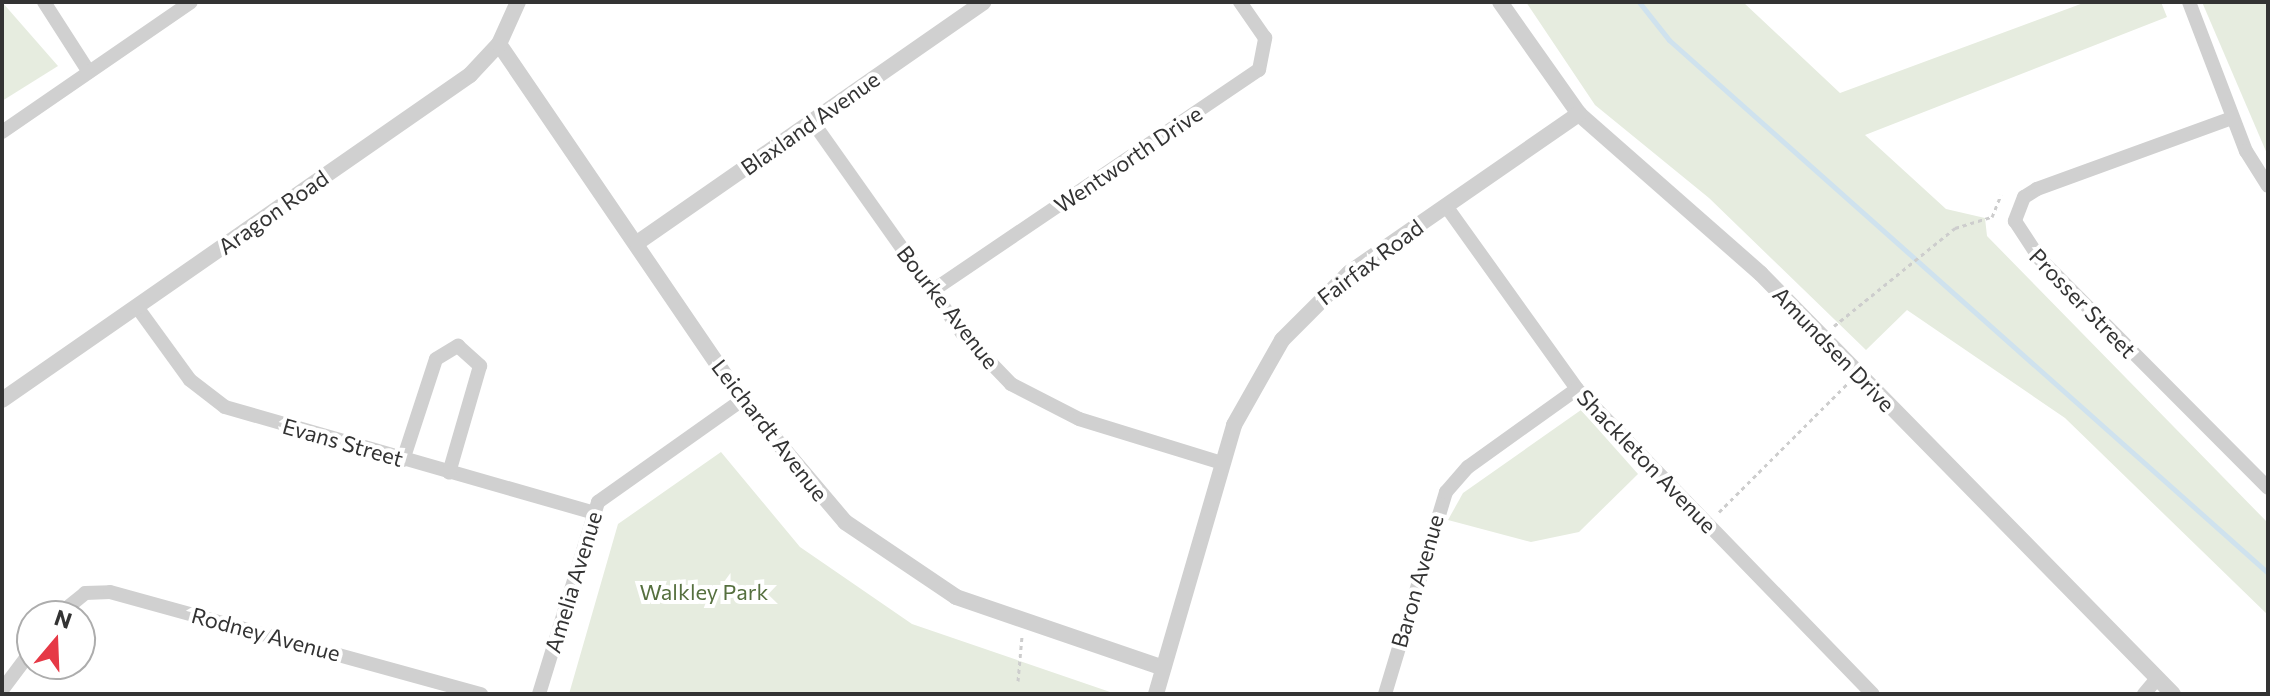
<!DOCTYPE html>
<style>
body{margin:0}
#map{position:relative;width:2270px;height:696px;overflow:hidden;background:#fff;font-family:Commissioner,sans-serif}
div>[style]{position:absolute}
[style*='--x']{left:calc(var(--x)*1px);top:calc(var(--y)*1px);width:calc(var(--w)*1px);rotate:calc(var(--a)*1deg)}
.green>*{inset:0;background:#e6ecdf}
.stream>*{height:5px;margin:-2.5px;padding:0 2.5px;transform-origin:2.5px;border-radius:2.5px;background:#cfe2ee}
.path>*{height:3px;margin-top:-1.5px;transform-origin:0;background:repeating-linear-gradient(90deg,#cdcdcd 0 4px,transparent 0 8px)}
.minor>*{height:14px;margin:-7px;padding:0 7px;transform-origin:7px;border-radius:7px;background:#d0d0d0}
.tertiary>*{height:16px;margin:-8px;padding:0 8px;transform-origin:8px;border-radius:8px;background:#d0d0d0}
span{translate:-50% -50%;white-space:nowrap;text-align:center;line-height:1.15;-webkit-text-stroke:8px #fff;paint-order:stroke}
.street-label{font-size:22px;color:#333}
.park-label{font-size:22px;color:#56703f}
.frame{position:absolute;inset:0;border:4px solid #333;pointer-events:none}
.north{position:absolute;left:16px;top:600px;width:80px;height:80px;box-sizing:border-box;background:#fff;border:2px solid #adadad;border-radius:50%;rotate:19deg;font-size:22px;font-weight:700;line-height:32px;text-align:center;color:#333}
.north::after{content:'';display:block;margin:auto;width:28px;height:36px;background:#e63946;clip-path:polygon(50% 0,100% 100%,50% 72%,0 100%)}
</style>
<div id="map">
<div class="green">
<div style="clip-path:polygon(2px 2px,58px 66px,2px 101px)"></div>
<div style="clip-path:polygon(1526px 2px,1743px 2px,1840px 93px,2086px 2px,2161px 2px,2167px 17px,1865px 135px,1946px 209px,1985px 218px,1987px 236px,2268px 523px,2268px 615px,2065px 418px,1907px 310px,1866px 350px,1709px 198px,1595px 105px)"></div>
<div style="clip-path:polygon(2202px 2px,2268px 2px,2268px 156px)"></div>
<div style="clip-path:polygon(1581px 410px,1638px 474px,1579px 532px,1531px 542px,1448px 520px,1463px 493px)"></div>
<div style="clip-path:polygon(721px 452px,800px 547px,912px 624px,1116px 694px,569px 694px,618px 524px)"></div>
</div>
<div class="stream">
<div style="--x:1639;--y:2;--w:48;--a:51.7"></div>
<div style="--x:1669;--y:40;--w:802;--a:41.66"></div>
</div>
<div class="path">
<div style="--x:1834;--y:326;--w:156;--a:-39"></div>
<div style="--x:1955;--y:228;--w:39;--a:-17"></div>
<div style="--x:1992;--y:217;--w:24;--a:-68"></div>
<div style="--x:1719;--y:512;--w:181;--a:-45"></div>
<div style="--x:1018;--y:681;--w:45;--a:-84.9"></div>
</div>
<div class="minor">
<div style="--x:44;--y:2;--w:83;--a:57.3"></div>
<div style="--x:2189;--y:2;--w:160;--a:69.1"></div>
<div style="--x:2246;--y:151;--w:41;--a:57.8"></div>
<div style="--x:2232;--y:118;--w:208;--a:160"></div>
<div style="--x:2037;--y:189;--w:15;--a:148"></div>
<div style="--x:2024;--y:197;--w:26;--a:111"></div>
<div style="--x:2015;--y:221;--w:45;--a:56.7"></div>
<div style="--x:2040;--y:259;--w:323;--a:45.1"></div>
<div style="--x:812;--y:121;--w:260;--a:54.7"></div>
<div style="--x:962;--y:333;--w:71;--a:46.1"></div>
<div style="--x:1011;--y:384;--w:76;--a:27.2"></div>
<div style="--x:1079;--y:419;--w:150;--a:17.1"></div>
<div style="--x:2;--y:132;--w:229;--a:-34.5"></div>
<div style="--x:1446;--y:206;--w:225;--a:54.4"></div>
<div style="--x:1577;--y:389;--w:425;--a:45.9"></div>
<div style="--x:932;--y:291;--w:395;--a:-34.1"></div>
<div style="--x:1259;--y:70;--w:33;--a:-79"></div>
<div style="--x:1265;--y:38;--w:44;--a:-124.8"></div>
<div style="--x:137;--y:307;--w:90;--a:54"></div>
<div style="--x:190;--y:380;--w:44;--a:37.6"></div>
<div style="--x:225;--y:407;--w:382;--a:16"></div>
<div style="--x:403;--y:460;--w:106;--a:-71.9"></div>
<div style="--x:436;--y:359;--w:26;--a:-31"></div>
<div style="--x:458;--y:346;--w:30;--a:42"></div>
<div style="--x:480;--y:366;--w:111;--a:106.2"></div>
<div style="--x:57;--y:616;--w:36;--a:-39"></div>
<div style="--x:85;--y:593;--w:25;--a:-2"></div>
<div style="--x:110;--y:592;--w:385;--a:15.4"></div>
<div style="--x:2;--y:690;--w:50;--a:-53.1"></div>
<div style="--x:539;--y:694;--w:201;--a:-72.9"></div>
<div style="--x:598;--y:502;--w:176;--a:-35.3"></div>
<div style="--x:1385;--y:694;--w:211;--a:-73.2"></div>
<div style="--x:1446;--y:492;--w:33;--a:-49"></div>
<div style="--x:1468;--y:467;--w:134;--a:-35.6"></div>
<div style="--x:2144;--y:694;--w:17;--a:-50"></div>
</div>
<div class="tertiary">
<div style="--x:1500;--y:2;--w:137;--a:54.8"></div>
<div style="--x:1579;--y:114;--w:242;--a:41.3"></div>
<div style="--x:1761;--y:274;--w:588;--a:45.55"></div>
<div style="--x:499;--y:44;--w:431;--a:55.7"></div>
<div style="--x:742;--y:400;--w:160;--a:49.8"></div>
<div style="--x:845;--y:522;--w:134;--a:34"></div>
<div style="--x:956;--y:597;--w:219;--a:18.9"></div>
<div style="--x:637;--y:243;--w:422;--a:-34.8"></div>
<div style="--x:2;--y:400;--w:570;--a:-34.78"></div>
<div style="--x:470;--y:75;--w:42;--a:-46.9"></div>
<div style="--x:499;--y:44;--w:46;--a:-65.7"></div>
<div style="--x:1156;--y:694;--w:280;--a:-73.8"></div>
<div style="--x:1234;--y:425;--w:98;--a:-60.5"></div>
<div style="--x:1282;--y:340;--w:95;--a:-45"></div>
<div style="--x:1349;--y:273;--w:280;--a:-34.7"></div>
</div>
<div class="street-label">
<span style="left:810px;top:123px;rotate:-35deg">Blaxland Avenue</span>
<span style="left:1128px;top:159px;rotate:-34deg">Wentworth Drive</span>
<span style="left:273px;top:212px;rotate:-35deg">Aragon Road</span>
<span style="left:1370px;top:262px;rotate:-37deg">Fairfax Road</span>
<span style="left:2083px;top:303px;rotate:46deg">Prosser Street</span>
<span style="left:948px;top:307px;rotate:52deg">Bourke Avenue</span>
<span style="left:1834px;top:349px;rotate:46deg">Amundsen Drive</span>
<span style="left:770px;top:430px;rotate:52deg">Leichardt Avenue</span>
<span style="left:343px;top:442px;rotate:16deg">Evans Street</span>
<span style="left:1647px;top:461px;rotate:46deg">Shackleton Avenue</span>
<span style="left:1417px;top:581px;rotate:-74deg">Baron Avenue</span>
<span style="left:573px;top:582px;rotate:-73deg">Amelia Avenue</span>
<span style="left:266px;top:634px;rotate:15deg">Rodney Avenue</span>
</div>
<div class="park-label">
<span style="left:704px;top:592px">Walkley Park</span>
</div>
<div class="frame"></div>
<div class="north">N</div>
</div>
